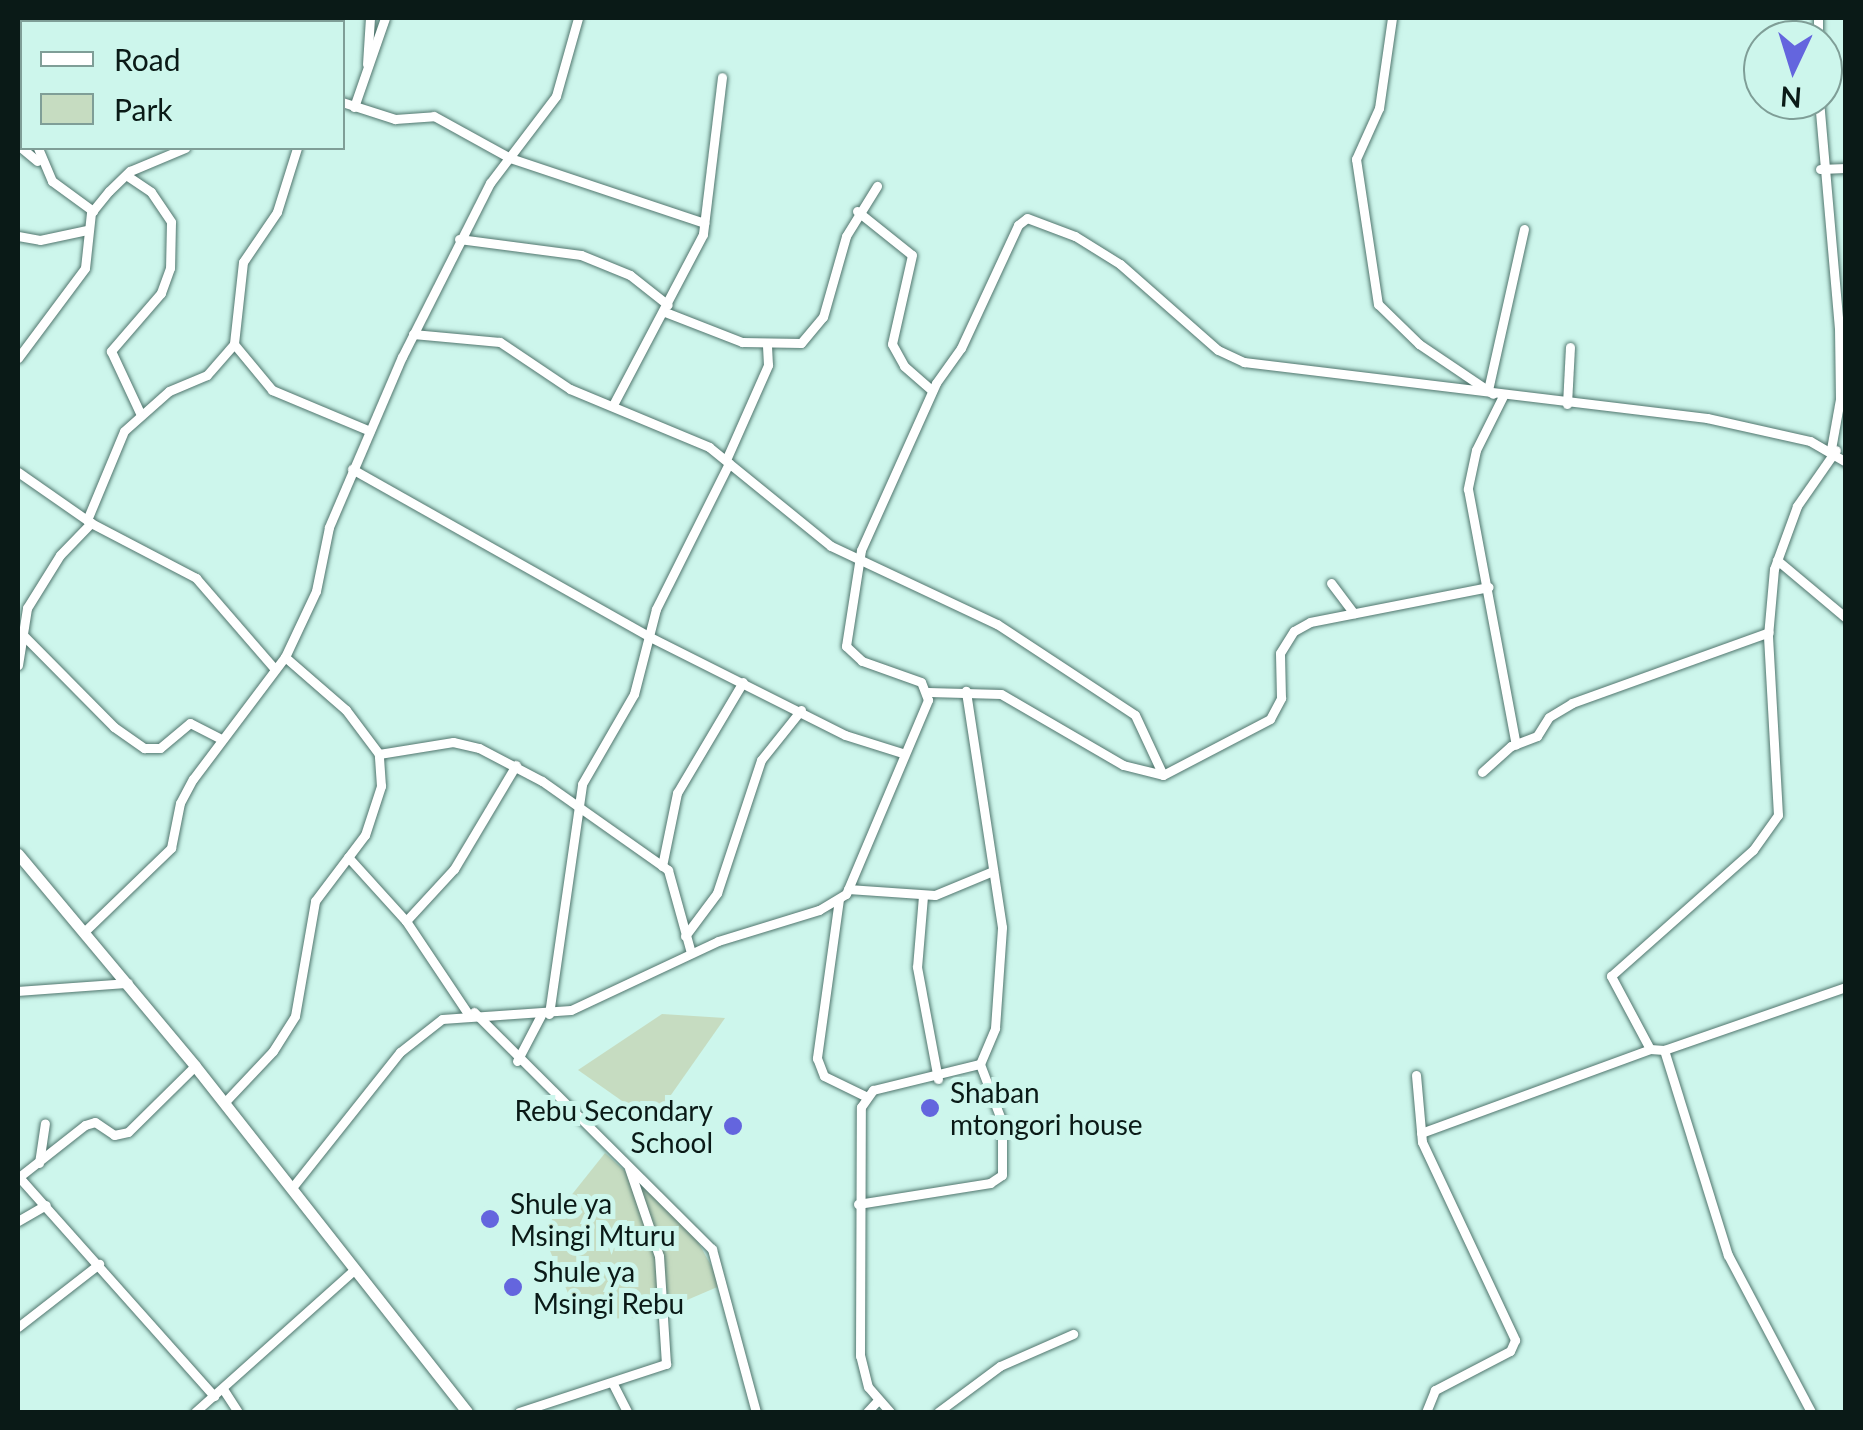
<!DOCTYPE html>
<style>
body{margin:0}
#map{position:relative;width:1863px;height:1430px;overflow:hidden;background:#cdf6ec;font-family:Lato,sans-serif}
div>[style]{position:absolute}
[style*='--x']{left:calc(var(--x)*1px);top:calc(var(--y)*1px);width:calc(var(--w)*1px);rotate:calc(var(--a)*1deg)}
.green>*{inset:0;background:#c6dcc1}
.roads{filter:drop-shadow(0 0 2px #51766e) drop-shadow(0 0 2px #51766e)}
.street>*{height:9px;margin:-4.5px;padding:0 4.5px;transform-origin:4.5px;border-radius:4.5px;background:#fff}
.secondary>*{height:11px;margin:-5.5px;padding:0 5.5px;transform-origin:5.5px;border-radius:5.5px;background:#fff}
.dots>*{width:28px;height:28px;translate:-50% -50%;box-sizing:border-box;border:5px solid #cdf6ec;border-radius:50%}
span{translate:-50% -50%;white-space:nowrap;text-align:center;line-height:1.15;-webkit-text-stroke:10px #cdf6ec;paint-order:stroke}
.poi-label{font-size:28px;color:#0a1a17}
.left{translate:0 -50%;text-align:left}
.right{translate:-100% -50%;text-align:right}
.frame{position:absolute;inset:0;border:20px solid #0a1a17;pointer-events:none}
.legend{position:absolute;left:20px;top:20px;width:325px;height:130px;box-sizing:border-box;background:#cdf6ec;border:2px solid #7f9e97;margin:0;padding:12px 18px;list-style:none;font-size:30px;color:#0a1a17}
.legend li{display:flex;align-items:center;gap:20px;height:50px}
.legend b{width:50px;border:2px solid #7f9e97}
.north{position:absolute;left:1743px;top:20px;width:100px;height:100px;box-sizing:border-box;background:#cdf6ec;border:2px solid #7f9e97;border-radius:50%;rotate:184deg;font-size:28px;font-weight:700;line-height:40px;text-align:center;color:#0a1a17}
.north::after{content:'';display:block;margin:auto;width:35px;height:45px;background:#6465de;clip-path:polygon(50% 0,100% 100%,50% 72%,0 100%)}
</style>
<div id="map">
<div class="green">
<div style="clip-path:polygon(662px 1014px,725px 1018px,652px 1122px,578px 1070px)"></div>
<div style="clip-path:polygon(605px 1153px,693px 1233px,722px 1285px,645px 1318px,579px 1319px,542px 1232px)"></div>
</div>
<div class="roads">
<div class="street">
<div style="--x:1392;--y:18;--w:91;--a:98.2"></div>
<div style="--x:1379;--y:108;--w:56;--a:114.3"></div>
<div style="--x:1356;--y:159;--w:147;--a:81.4"></div>
<div style="--x:1378;--y:304;--w:57;--a:44.3"></div>
<div style="--x:1419;--y:344;--w:89;--a:34"></div>
<div style="--x:84;--y:22;--w:4;--a:-76"></div>
<div style="--x:268;--y:22;--w:5;--a:-53"></div>
<div style="--x:1818;--y:40;--w:22;--a:-90"></div>
<div style="--x:367;--y:64;--w:46;--a:-86.3"></div>
<div style="--x:1819;--y:100;--w:229;--a:85"></div>
<div style="--x:1839;--y:328;--w:71;--a:89.2"></div>
<div style="--x:1840;--y:399;--w:51;--a:100.2"></div>
<div style="--x:342;--y:102;--w:56;--a:17.8"></div>
<div style="--x:395;--y:119;--w:39;--a:-4"></div>
<div style="--x:434;--y:116;--w:87;--a:28.9"></div>
<div style="--x:510;--y:158;--w:205;--a:18.5"></div>
<div style="--x:354;--y:107;--w:94;--a:-70.8"></div>
<div style="--x:18;--y:145;--w:25;--a:40"></div>
<div style="--x:38;--y:148;--w:36;--a:67"></div>
<div style="--x:52;--y:181;--w:51;--a:36.2"></div>
<div style="--x:297;--y:148;--w:67;--a:107.4"></div>
<div style="--x:277;--y:212;--w:60;--a:124.2"></div>
<div style="--x:243;--y:262;--w:82;--a:96.3"></div>
<div style="--x:234;--y:344;--w:60;--a:50.4"></div>
<div style="--x:272;--y:390;--w:106;--a:22.7"></div>
<div style="--x:1820;--y:169;--w:26;--a:-2"></div>
<div style="--x:126;--y:175;--w:30;--a:34"></div>
<div style="--x:151;--y:192;--w:36;--a:56"></div>
<div style="--x:171;--y:222;--w:46;--a:91.2"></div>
<div style="--x:170;--y:268;--w:27;--a:110"></div>
<div style="--x:161;--y:293;--w:77;--a:130.8"></div>
<div style="--x:111;--y:351;--w:71;--a:64.9"></div>
<div style="--x:857;--y:211;--w:70;--a:38.7"></div>
<div style="--x:912;--y:255;--w:91;--a:102.7"></div>
<div style="--x:892;--y:344;--w:25;--a:61"></div>
<div style="--x:904;--y:366;--w:37;--a:41"></div>
<div style="--x:18;--y:236;--w:22;--a:10"></div>
<div style="--x:40;--y:240;--w:48;--a:-12"></div>
<div style="--x:459;--y:239;--w:123;--a:7.5"></div>
<div style="--x:581;--y:255;--w:53;--a:22.2"></div>
<div style="--x:630;--y:275;--w:48;--a:38.3"></div>
<div style="--x:665;--y:312;--w:83;--a:21.3"></div>
<div style="--x:742;--y:342;--w:59;--a:1"></div>
<div style="--x:801;--y:343;--w:34;--a:-50"></div>
<div style="--x:823;--y:317;--w:84;--a:-74.1"></div>
<div style="--x:846;--y:236;--w:59;--a:-58.2"></div>
<div style="--x:413;--y:334;--w:87;--a:5.3"></div>
<div style="--x:500;--y:342;--w:84;--a:33.9"></div>
<div style="--x:570;--y:389;--w:151;--a:22.6"></div>
<div style="--x:709;--y:447;--w:157;--a:39.1"></div>
<div style="--x:831;--y:546;--w:183;--a:25.2"></div>
<div style="--x:997;--y:624;--w:165;--a:33.4"></div>
<div style="--x:1135;--y:715;--w:66;--a:65"></div>
<div style="--x:18;--y:358;--w:112;--a:-53.3"></div>
<div style="--x:85;--y:268;--w:55;--a:-83.8"></div>
<div style="--x:91;--y:213;--w:28;--a:-51"></div>
<div style="--x:109;--y:191;--w:29;--a:-44"></div>
<div style="--x:130;--y:171;--w:60;--a:-22.7"></div>
<div style="--x:1488;--y:390;--w:165;--a:-77.4"></div>
<div style="--x:1503;--y:396;--w:60;--a:116.6"></div>
<div style="--x:1476;--y:450;--w:40;--a:102"></div>
<div style="--x:1468;--y:489;--w:260;--a:79.4"></div>
<div style="--x:614;--y:403;--w:191;--a:-62.2"></div>
<div style="--x:703;--y:234;--w:158;--a:-83.1"></div>
<div style="--x:1567;--y:404;--w:57;--a:-87"></div>
<div style="--x:726;--y:460;--w:104;--a:-66.1"></div>
<div style="--x:768;--y:365;--w:21;--a:-93"></div>
<div style="--x:352;--y:469;--w:340;--a:29.4"></div>
<div style="--x:648;--y:636;--w:220;--a:26.7"></div>
<div style="--x:845;--y:735;--w:60;--a:17.5"></div>
<div style="--x:18;--y:472;--w:89;--a:34.9"></div>
<div style="--x:91;--y:523;--w:119;--a:27.6"></div>
<div style="--x:196;--y:578;--w:119;--a:49.1"></div>
<div style="--x:87;--y:520;--w:96;--a:-67.4"></div>
<div style="--x:124;--y:431;--w:60;--a:-41.6"></div>
<div style="--x:169;--y:391;--w:41;--a:-22.8"></div>
<div style="--x:207;--y:375;--w:41;--a:-48.9"></div>
<div style="--x:1777;--y:560;--w:90;--a:40"></div>
<div style="--x:1331;--y:583;--w:38;--a:53"></div>
<div style="--x:24;--y:636;--w:128;--a:45.3"></div>
<div style="--x:114;--y:727;--w:37;--a:35"></div>
<div style="--x:144;--y:748;--w:16;--a:0"></div>
<div style="--x:160;--y:748;--w:39;--a:-40"></div>
<div style="--x:190;--y:723;--w:34;--a:27"></div>
<div style="--x:18;--y:665;--w:58;--a:-81"></div>
<div style="--x:27;--y:608;--w:62;--a:-58.1"></div>
<div style="--x:60;--y:555;--w:45;--a:-45.9"></div>
<div style="--x:928;--y:692;--w:73;--a:1.6"></div>
<div style="--x:1001;--y:694;--w:141;--a:30.2"></div>
<div style="--x:1123;--y:765;--w:41;--a:14"></div>
<div style="--x:1163;--y:775;--w:121;--a:-27.6"></div>
<div style="--x:1270;--y:719;--w:24;--a:-62"></div>
<div style="--x:1281;--y:698;--w:45;--a:-91.3"></div>
<div style="--x:1280;--y:653;--w:26;--a:-58"></div>
<div style="--x:1294;--y:631;--w:18;--a:-29"></div>
<div style="--x:1310;--y:622;--w:182;--a:-11.1"></div>
<div style="--x:379;--y:754;--w:75;--a:-9.2"></div>
<div style="--x:453;--y:742;--w:27;--a:13"></div>
<div style="--x:479;--y:748;--w:71;--a:27.6"></div>
<div style="--x:542;--y:781;--w:154;--a:35.2"></div>
<div style="--x:668;--y:870;--w:86;--a:74.5"></div>
<div style="--x:1482;--y:772;--w:39;--a:-42"></div>
<div style="--x:1511;--y:746;--w:28;--a:-21"></div>
<div style="--x:1537;--y:736;--w:22;--a:-58"></div>
<div style="--x:1549;--y:717;--w:27;--a:-31"></div>
<div style="--x:1572;--y:703;--w:209;--a:-19.8"></div>
<div style="--x:348;--y:857;--w:86;--a:47.8"></div>
<div style="--x:406;--y:921;--w:110;--a:56.2"></div>
<div style="--x:662;--y:866;--w:75;--a:-78.4"></div>
<div style="--x:677;--y:793;--w:129;--a:-59.3"></div>
<div style="--x:848;--y:889;--w:87;--a:3.9"></div>
<div style="--x:935;--y:895;--w:63;--a:-22.5"></div>
<div style="--x:923;--y:896;--w:71;--a:94.8"></div>
<div style="--x:917;--y:967;--w:114;--a:79.4"></div>
<div style="--x:839;--y:899;--w:161;--a:97.9"></div>
<div style="--x:817;--y:1058;--w:19;--a:69"></div>
<div style="--x:824;--y:1076;--w:46;--a:26"></div>
<div style="--x:406;--y:921;--w:71;--a:-47.3"></div>
<div style="--x:454;--y:869;--w:121;--a:-59.2"></div>
<div style="--x:85;--y:931;--w:120;--a:-44"></div>
<div style="--x:171;--y:848;--w:46;--a:-78.7"></div>
<div style="--x:180;--y:803;--w:27;--a:-62"></div>
<div style="--x:193;--y:779;--w:153;--a:-53"></div>
<div style="--x:285;--y:657;--w:73;--a:-64.8"></div>
<div style="--x:316;--y:591;--w:65;--a:-78.5"></div>
<div style="--x:329;--y:527;--w:185;--a:-66.8"></div>
<div style="--x:402;--y:357;--w:195;--a:-63.2"></div>
<div style="--x:490;--y:183;--w:109;--a:-52.8"></div>
<div style="--x:556;--y:96;--w:81;--a:-74.2"></div>
<div style="--x:685;--y:936;--w:54;--a:-53.3"></div>
<div style="--x:717;--y:893;--w:140;--a:-71.7"></div>
<div style="--x:761;--y:760;--w:64;--a:-51.3"></div>
<div style="--x:18;--y:991;--w:110;--a:-4.2"></div>
<div style="--x:474;--y:1012;--w:336;--a:44.9"></div>
<div style="--x:712;--y:1249;--w:169;--a:74.9"></div>
<div style="--x:549;--y:1014;--w:232;--a:-81.8"></div>
<div style="--x:582;--y:784;--w:104;--a:-60"></div>
<div style="--x:634;--y:694;--w:88;--a:-75.5"></div>
<div style="--x:656;--y:609;--w:163;--a:-63.4"></div>
<div style="--x:1650;--y:1049;--w:83;--a:-118.1"></div>
<div style="--x:1611;--y:976;--w:190;--a:-41.6"></div>
<div style="--x:1753;--y:850;--w:43;--a:-54.5"></div>
<div style="--x:1778;--y:815;--w:179;--a:-93.2"></div>
<div style="--x:1768;--y:636;--w:67;--a:-84.9"></div>
<div style="--x:1774;--y:569;--w:67;--a:-69.9"></div>
<div style="--x:1797;--y:506;--w:68;--a:-55.1"></div>
<div style="--x:1664;--y:1050;--w:193;--a:-19.1"></div>
<div style="--x:517;--y:1061;--w:52;--a:-62.4"></div>
<div style="--x:1416;--y:1075;--w:67;--a:84.9"></div>
<div style="--x:1422;--y:1142;--w:219;--a:64.8"></div>
<div style="--x:1515;--y:1340;--w:12;--a:114"></div>
<div style="--x:1510;--y:1351;--w:85;--a:152.5"></div>
<div style="--x:1435;--y:1390;--w:24;--a:112"></div>
<div style="--x:224;--y:1103;--w:71;--a:-46.7"></div>
<div style="--x:273;--y:1051;--w:41;--a:-57.8"></div>
<div style="--x:295;--y:1016;--w:117;--a:-80.1"></div>
<div style="--x:315;--y:901;--w:83;--a:-52.9"></div>
<div style="--x:365;--y:835;--w:52;--a:-71.9"></div>
<div style="--x:381;--y:786;--w:32;--a:-94"></div>
<div style="--x:379;--y:754;--w:55;--a:-126.9"></div>
<div style="--x:346;--y:710;--w:81;--a:-139"></div>
<div style="--x:1421;--y:1133;--w:244;--a:-20.1"></div>
<div style="--x:1650;--y:1049;--w:14;--a:4"></div>
<div style="--x:1664;--y:1050;--w:215;--a:72.7"></div>
<div style="--x:1728;--y:1255;--w:178;--a:62.1"></div>
<div style="--x:39;--y:1163;--w:40;--a:-81.5"></div>
<div style="--x:18;--y:1176;--w:295;--a:48.3"></div>
<div style="--x:19;--y:1177;--w:84;--a:-38.2"></div>
<div style="--x:85;--y:1125;--w:10;--a:-17"></div>
<div style="--x:95;--y:1122;--w:23;--a:34"></div>
<div style="--x:114;--y:1135;--w:14;--a:-12"></div>
<div style="--x:128;--y:1132;--w:94;--a:-44.6"></div>
<div style="--x:291;--y:1189;--w:175;--a:-51.5"></div>
<div style="--x:400;--y:1052;--w:53;--a:-38.2"></div>
<div style="--x:442;--y:1019;--w:129;--a:-4"></div>
<div style="--x:571;--y:1010;--w:162;--a:-25.1"></div>
<div style="--x:718;--y:941;--w:106;--a:-17.1"></div>
<div style="--x:819;--y:910;--w:31;--a:-31"></div>
<div style="--x:846;--y:894;--w:211;--a:-67.1"></div>
<div style="--x:928;--y:700;--w:19;--a:-111"></div>
<div style="--x:921;--y:682;--w:63;--a:-160.4"></div>
<div style="--x:862;--y:661;--w:22;--a:-137"></div>
<div style="--x:846;--y:646;--w:97;--a:-81.1"></div>
<div style="--x:861;--y:550;--w:183;--a:-65.8"></div>
<div style="--x:936;--y:383;--w:43;--a:-54.5"></div>
<div style="--x:961;--y:348;--w:136;--a:-65.1"></div>
<div style="--x:1018;--y:225;--w:11;--a:-38"></div>
<div style="--x:1027;--y:218;--w:51;--a:20.6"></div>
<div style="--x:1075;--y:236;--w:53;--a:31.9"></div>
<div style="--x:1120;--y:264;--w:130;--a:41.3"></div>
<div style="--x:1218;--y:350;--w:29;--a:25"></div>
<div style="--x:1244;--y:362;--w:466;--a:6.9"></div>
<div style="--x:1707;--y:418;--w:106;--a:12.6"></div>
<div style="--x:1810;--y:441;--w:42;--a:30.3"></div>
<div style="--x:858;--y:1204;--w:134;--a:-9"></div>
<div style="--x:990;--y:1183;--w:14;--a:-34"></div>
<div style="--x:1002;--y:1175;--w:53;--a:-90"></div>
<div style="--x:1002;--y:1122;--w:62;--a:-110.8"></div>
<div style="--x:18;--y:1221;--w:32;--a:-30"></div>
<div style="--x:18;--y:1327;--w:103;--a:-37.9"></div>
<div style="--x:613;--y:1384;--w:31;--a:63"></div>
<div style="--x:223;--y:1389;--w:27;--a:57"></div>
<div style="--x:195;--y:1412;--w:213;--a:-41.8"></div>
<div style="--x:519;--y:1412;--w:155;--a:-18.1"></div>
<div style="--x:666;--y:1364;--w:108;--a:-93.7"></div>
<div style="--x:659;--y:1256;--w:93;--a:-108.8"></div>
<div style="--x:867;--y:1412;--w:16;--a:-47"></div>
<div style="--x:890;--y:1412;--w:33;--a:-131"></div>
<div style="--x:868;--y:1387;--w:32;--a:-104"></div>
<div style="--x:860;--y:1356;--w:249;--a:-89.8"></div>
<div style="--x:861;--y:1107;--w:21;--a:-55"></div>
<div style="--x:873;--y:1090;--w:110;--a:-13.7"></div>
<div style="--x:980;--y:1064;--w:39;--a:-67"></div>
<div style="--x:995;--y:1028;--w:101;--a:-86"></div>
<div style="--x:1002;--y:927;--w:239;--a:-98.7"></div>
<div style="--x:938;--y:1412;--w:77;--a:-36.6"></div>
<div style="--x:1000;--y:1366;--w:80;--a:-23.7"></div>
</div>
<div class="secondary">
<div style="--x:18;--y:854;--w:276;--a:50.1"></div>
<div style="--x:195;--y:1066;--w:440;--a:51.8"></div>
</div>
</div>
<div class="dots">
<div style="left:930px;top:1108px;background:#6465de"></div>
<div style="left:733px;top:1126px;background:#6465de"></div>
<div style="left:490px;top:1219px;background:#6465de"></div>
<div style="left:513px;top:1287px;background:#6465de"></div>
</div>
<div class="poi-label">
<span class="left" style="left:950px;top:1108px">Shaban<br>mtongori house</span>
<span class="right" style="left:713px;top:1126px">Rebu Secondary<br>School</span>
<span class="left" style="left:510px;top:1219px">Shule ya<br>Msingi Mturu</span>
<span class="left" style="left:533px;top:1287px">Shule ya<br>Msingi Rebu</span>
</div>
<div class="frame"></div>
<ul class="legend">
<li><b style="height:12px;background:#fff"></b>Road</li>
<li><b style="height:28px;background:#c6dcc1"></b>Park</li>
</ul>
<div class="north">N</div>
</div>
